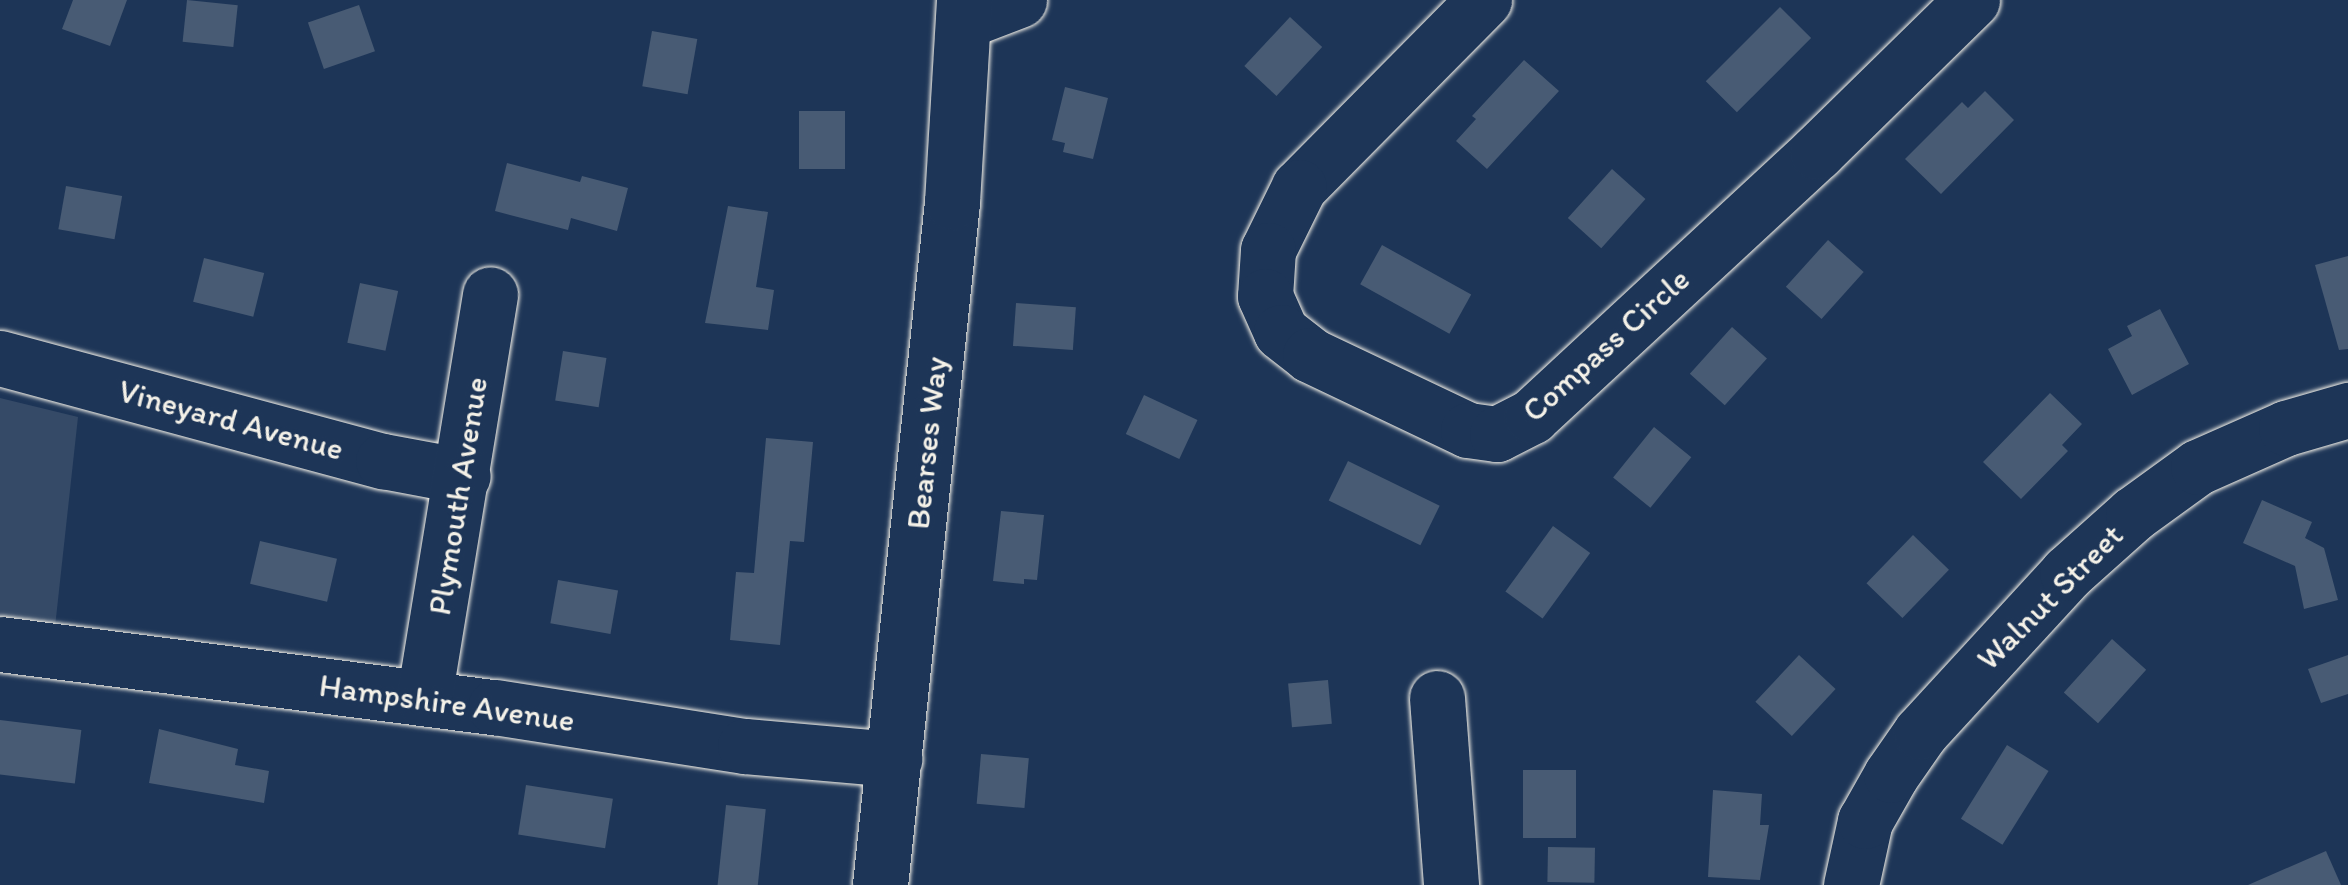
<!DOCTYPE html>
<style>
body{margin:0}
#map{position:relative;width:2348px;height:885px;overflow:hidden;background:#1d3557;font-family:Itim,sans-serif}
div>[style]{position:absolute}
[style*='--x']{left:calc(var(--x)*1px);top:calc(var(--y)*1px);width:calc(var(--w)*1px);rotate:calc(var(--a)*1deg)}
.green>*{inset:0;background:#354a67}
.building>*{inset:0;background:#485b74;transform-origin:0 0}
.roads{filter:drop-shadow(0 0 2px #f4f1e8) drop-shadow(0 0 2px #f4f1e8)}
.minor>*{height:55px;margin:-27.5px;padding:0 27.5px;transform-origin:27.5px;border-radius:27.5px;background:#1d3557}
.major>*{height:55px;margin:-27.5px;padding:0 27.5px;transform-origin:27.5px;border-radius:27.5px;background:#1d3557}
span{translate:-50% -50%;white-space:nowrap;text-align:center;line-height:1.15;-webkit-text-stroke:10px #1d3557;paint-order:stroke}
.street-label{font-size:32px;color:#f4f1e8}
</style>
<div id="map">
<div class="green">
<div style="clip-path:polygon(0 398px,78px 417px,55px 627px,0 620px)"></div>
</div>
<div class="building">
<div style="clip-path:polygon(73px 0,127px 0,110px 46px,62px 29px)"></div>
<div style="left:187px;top:0;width:51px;height:42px;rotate:6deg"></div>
<div style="left:359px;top:5px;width:49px;height:54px;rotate:71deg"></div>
<div style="left:1780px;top:7px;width:44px;height:105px;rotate:45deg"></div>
<div style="left:1290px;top:17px;width:44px;height:67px;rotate:43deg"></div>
<div style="left:652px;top:31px;width:46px;height:56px;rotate:10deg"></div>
<div style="clip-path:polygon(1524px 60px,1559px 91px,1487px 169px,1456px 141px,1476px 119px,1472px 116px)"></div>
<div style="clip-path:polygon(1065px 87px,1108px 98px,1093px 159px,1063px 152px,1065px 143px,1052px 140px)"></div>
<div style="clip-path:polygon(1985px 91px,2014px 120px,1941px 194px,1905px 159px,1962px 102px,1968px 108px)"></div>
<div style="left:799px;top:111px;width:46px;height:58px"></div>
<div style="clip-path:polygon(507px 163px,580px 182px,582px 176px,628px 188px,617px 231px,571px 218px,568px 230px,495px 211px)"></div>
<div style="left:1612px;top:169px;width:45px;height:66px;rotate:42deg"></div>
<div style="left:66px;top:186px;width:57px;height:44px;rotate:10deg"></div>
<div style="clip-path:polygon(728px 206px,768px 212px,756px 287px,774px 290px,768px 330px,705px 323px)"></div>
<div style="left:1828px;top:240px;width:48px;height:63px;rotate:42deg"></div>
<div style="left:1382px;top:245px;width:102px;height:45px;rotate:29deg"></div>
<div style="clip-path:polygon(2348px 256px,2348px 349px,2339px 350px,2315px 265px)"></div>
<div style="left:204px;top:258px;width:62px;height:45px;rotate:14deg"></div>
<div style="left:360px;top:283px;width:39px;height:61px;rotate:12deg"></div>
<div style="left:1016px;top:303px;width:60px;height:43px;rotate:4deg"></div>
<div style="clip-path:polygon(2160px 309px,2189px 364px,2132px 395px,2108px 349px,2132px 336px,2127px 326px)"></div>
<div style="left:1732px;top:327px;width:47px;height:63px;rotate:42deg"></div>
<div style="left:563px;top:351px;width:44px;height:50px;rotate:9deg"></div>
<div style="clip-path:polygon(2050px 393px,2082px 424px,2062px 445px,2068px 451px,2021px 499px,1983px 462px)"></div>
<div style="left:1144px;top:395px;width:59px;height:43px;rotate:25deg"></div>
<div style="left:1654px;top:427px;width:48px;height:65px;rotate:39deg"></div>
<div style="clip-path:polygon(766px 438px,813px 442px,804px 542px,790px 541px,780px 645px,730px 640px,736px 572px,754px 573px)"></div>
<div style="left:1348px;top:461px;width:102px;height:44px;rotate:26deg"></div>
<div style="clip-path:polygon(2262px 500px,2312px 522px,2305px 538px,2324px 548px,2338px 600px,2304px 609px,2295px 566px,2243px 543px)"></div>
<div style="clip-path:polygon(1001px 511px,1044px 515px,1037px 580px,1024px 579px,1024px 584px,993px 581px)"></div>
<div style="left:1553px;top:526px;width:46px;height:81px;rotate:36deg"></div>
<div style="left:1913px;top:535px;width:50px;height:67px;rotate:44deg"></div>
<div style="left:260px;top:541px;width:79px;height:44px;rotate:13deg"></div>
<div style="left:558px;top:580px;width:61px;height:44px;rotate:10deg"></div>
<div style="left:2112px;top:639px;width:46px;height:72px;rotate:42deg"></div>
<div style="left:1799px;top:655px;width:50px;height:64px;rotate:43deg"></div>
<div style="clip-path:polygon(2348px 655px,2348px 694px,2321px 703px,2308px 669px)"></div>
<div style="left:1328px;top:680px;width:44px;height:40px;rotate:85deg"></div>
<div style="left:0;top:720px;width:82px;height:54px;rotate:7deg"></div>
<div style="clip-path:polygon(159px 729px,238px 749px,235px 765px,269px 771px,264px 803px,149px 783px)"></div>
<div style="left:2007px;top:745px;width:49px;height:87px;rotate:32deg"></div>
<div style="left:981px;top:754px;width:48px;height:50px;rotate:5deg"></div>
<div style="left:1523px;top:770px;width:53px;height:68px"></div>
<div style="left:526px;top:785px;width:88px;height:50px;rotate:9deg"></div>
<div style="clip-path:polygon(1713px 790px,1762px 794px,1760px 825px,1769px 825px,1760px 880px,1708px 877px)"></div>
<div style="left:726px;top:805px;width:40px;height:81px;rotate:6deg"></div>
<div style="left:1548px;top:847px;width:47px;height:35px;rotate:1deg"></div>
<div style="clip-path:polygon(2326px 851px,2341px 885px,2248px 885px)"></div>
</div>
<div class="roads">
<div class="minor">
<div style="--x:1484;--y:0;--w:263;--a:134.7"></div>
<div style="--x:1299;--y:187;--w:70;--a:116.2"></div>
<div style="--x:1268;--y:250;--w:46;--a:93.7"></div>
<div style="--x:1265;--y:296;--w:39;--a:66"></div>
<div style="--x:1281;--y:332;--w:37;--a:38"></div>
<div style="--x:1310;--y:355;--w:175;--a:25.4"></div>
<div style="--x:1468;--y:430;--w:29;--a:8"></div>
<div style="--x:1497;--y:434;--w:39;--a:-27"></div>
<div style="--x:1532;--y:416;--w:388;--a:-42.8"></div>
<div style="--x:1817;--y:152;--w:217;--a:-44.4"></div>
<div style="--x:964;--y:21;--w:59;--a:-20.9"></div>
<div style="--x:0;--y:358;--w:397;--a:15.1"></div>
<div style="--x:383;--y:461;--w:81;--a:10.6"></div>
<div style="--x:0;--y:644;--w:499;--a:7.3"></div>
<div style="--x:495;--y:707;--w:253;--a:8.9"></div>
<div style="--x:745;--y:746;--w:150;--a:5"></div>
<div style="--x:424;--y:698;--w:409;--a:-80.7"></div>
<div style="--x:1437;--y:698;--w:188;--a:85.7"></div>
<div style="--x:1851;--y:885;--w:66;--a:-77.7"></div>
<div style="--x:1865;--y:821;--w:53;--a:-60.5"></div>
<div style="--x:1891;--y:775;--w:52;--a:-55.1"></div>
<div style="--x:1921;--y:732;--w:216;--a:-47.4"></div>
<div style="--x:2067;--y:573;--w:89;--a:-41.8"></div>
<div style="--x:2133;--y:514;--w:80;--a:-35.9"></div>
<div style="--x:2198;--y:467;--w:96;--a:-23.9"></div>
<div style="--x:2286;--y:428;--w:65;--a:-16.2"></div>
</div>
<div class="major">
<div style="--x:880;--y:885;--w:687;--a:-83.98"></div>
<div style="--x:952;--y:202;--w:202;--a:-86.6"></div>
</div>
</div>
<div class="street-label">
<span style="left:1606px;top:345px;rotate:-42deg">Compass Circle</span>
<span style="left:231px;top:420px;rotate:15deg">Vineyard Avenue</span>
<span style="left:927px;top:443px;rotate:-84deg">Bearses Way</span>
<span style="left:458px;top:496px;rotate:-81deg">Plymouth Avenue</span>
<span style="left:2050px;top:597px;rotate:-45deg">Walnut Street</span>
<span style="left:447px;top:703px;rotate:8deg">Hampshire Avenue</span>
</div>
</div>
